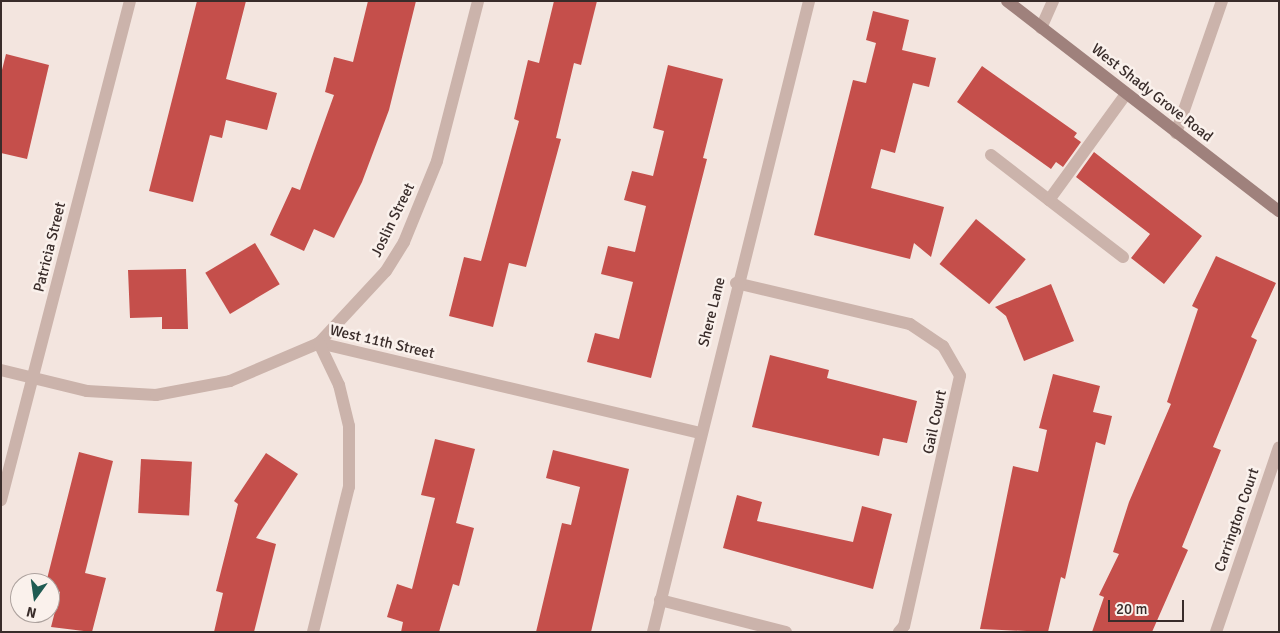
<!DOCTYPE html>
<style>
body{margin:0}
#map{position:relative;width:1280px;height:633px;overflow:hidden;background:#f3e5df;font-family:Signika,sans-serif}
div>[style]{position:absolute}
[style*='--x']{left:calc(var(--x)*1px);top:calc(var(--y)*1px);width:calc(var(--w)*1px);rotate:calc(var(--a)*1deg)}
.building>*{inset:0;background:#c54f4b;transform-origin:0 0}
.service>*{height:12px;margin:-6px;padding:0 6px;transform-origin:6px;border-radius:6px;background:#cbb3ab}
.minor>*{height:12px;margin:-6px;padding:0 6px;transform-origin:6px;border-radius:6px;background:#cbb3ab}
.secondary>*{height:12px;margin:-6px;padding:0 6px;transform-origin:6px;border-radius:6px;background:#9f817c}
span{translate:-50% -50%;white-space:nowrap;text-align:center;line-height:1.15;-webkit-text-stroke:5px #faf1ec;paint-order:stroke}
.street-label{font-size:15px;color:#392c2a}
.frame{position:absolute;inset:0;border:2px solid #392c2a;pointer-events:none}
.north{position:absolute;left:10px;top:573px;width:50px;height:50px;box-sizing:border-box;background:#faf1ec;border:1px solid #ada29e;border-radius:50%;rotate:194deg;font-size:14px;font-weight:700;line-height:20px;text-align:center;color:#392c2a}
.north::after{content:'';display:block;margin:auto;width:18px;height:22px;background:#1f5b52;clip-path:polygon(50% 0,100% 100%,50% 72%,0 100%)}
.scale{position:absolute;left:1108px;top:600px;width:76px;height:22px;box-sizing:border-box;border:2px solid #392c2a;border-top:0;padding-left:6px;font-size:15px;line-height:18px;white-space:nowrap;color:#392c2a;-webkit-text-stroke:4px #faf1ec;paint-order:stroke}
</style>
<div id="map">
<div class="building">
<div style="clip-path:polygon(197px 1px,246px 1px,226px 79px,277px 93px,267px 130px,226px 120px,222px 138px,210px 135px,193px 202px,149px 191px)"></div>
<div style="clip-path:polygon(368px 1px,416px 1px,389px 110px,362px 182px,334px 238px,314px 229px,304px 251px,270px 235px,292px 187px,300px 190px,334px 95px,325px 92px,334px 57px,353px 62px)"></div>
<div style="clip-path:polygon(554px 1px,597px 1px,581px 65px,574px 63px,556px 138px,561px 139px,526px 267px,509px 263px,493px 327px,449px 316px,464px 257px,481px 261px,519px 121px,514px 119px,528px 60px,539px 63px)"></div>
<div style="clip-path:polygon(873px 11px,909px 20px,902px 50px,936px 58px,929px 87px,913px 83px,895px 153px,881px 149px,871px 188px,944px 207px,931px 257px,914px 243px,910px 259px,814px 235px,853px 80px,866px 83px,876px 43px,866px 40px)"></div>
<div style="clip-path:polygon(6px 54px,49px 65px,27px 159px,1px 153px,1px 74px)"></div>
<div style="clip-path:polygon(668px 65px,723px 79px,703px 158px,707px 159px,651px 378px,587px 362px,595px 333px,619px 339px,633px 282px,601px 274px,608px 246px,635px 252px,646px 206px,624px 200px,632px 171px,653px 176px,664px 131px,653px 128px)"></div>
<div style="clip-path:polygon(982px 66px,1077px 133px,1074px 137px,1081px 142px,1063px 167px,1056px 162px,1051px 169px,957px 102px)"></div>
<div style="clip-path:polygon(1094px 152px,1202px 236px,1164px 284px,1131px 258px,1150px 234px,1076px 177px)"></div>
<div style="left:976px;top:219px;width:64px;height:58px;rotate:39deg"></div>
<div style="left:255px;top:243px;width:48px;height:58px;rotate:59deg"></div>
<div style="clip-path:polygon(1216px 256px,1276px 283px,1251px 337px,1257px 340px,1213px 447px,1221px 450px,1182px 547px,1188px 550px,1152px 632px,1092px 632px,1104px 597px,1099px 595px,1119px 554px,1113px 552px,1129px 502px,1171px 404px,1167px 402px,1198px 309px,1192px 306px)"></div>
<div style="clip-path:polygon(186px 269px,188px 329px,162px 329px,162px 317px,130px 318px,128px 270px)"></div>
<div style="clip-path:polygon(1051px 284px,1074px 341px,1024px 361px,1006px 316px,995px 307px)"></div>
<div style="clip-path:polygon(770px 355px,829px 370px,827px 378px,917px 401px,907px 443px,883px 438px,879px 456px,752px 427px)"></div>
<div style="clip-path:polygon(1053px 374px,1100px 386px,1093px 412px,1112px 416px,1105px 445px,1096px 442px,1065px 579px,1061px 577px,1048px 632px,980px 629px,1013px 466px,1038px 472px,1047px 430px,1039px 428px)"></div>
<div style="clip-path:polygon(435px 439px,475px 449px,456px 523px,474px 528px,459px 586px,453px 584px,439px 632px,401px 632px,403px 622px,387px 617px,397px 584px,412px 589px,435px 498px,421px 495px)"></div>
<div style="clip-path:polygon(553px 450px,629px 469px,591px 632px,536px 632px,562px 523px,571px 525px,580px 487px,546px 478px)"></div>
<div style="clip-path:polygon(79px 452px,113px 461px,85px 573px,106px 578px,92px 632px,51px 627px,60px 592px,46px 583px)"></div>
<div style="clip-path:polygon(266px 453px,298px 474px,256px 538px,276px 544px,254px 632px,214px 632px,223px 593px,216px 591px,238px 504px,234px 501px)"></div>
<div style="left:141px;top:459px;width:51px;height:54px;rotate:3deg"></div>
<div style="clip-path:polygon(737px 495px,762px 502px,757px 521px,853px 542px,862px 506px,892px 514px,873px 589px,723px 548px)"></div>
</div>
<div class="service">
<div style="--x:1041;--y:28;--w:30;--a:-66"></div>
<div style="--x:1176;--y:133;--w:140;--a:-70.8"></div>
<div style="--x:991;--y:155;--w:73;--a:37.8"></div>
<div style="--x:1123;--y:257;--w:93;--a:-142.4"></div>
<div style="--x:1049;--y:200;--w:131;--a:-54"></div>
</div>
<div class="minor">
<div style="--x:736;--y:283;--w:179;--a:13.3"></div>
<div style="--x:910;--y:324;--w:40;--a:34"></div>
<div style="--x:943;--y:346;--w:34;--a:60"></div>
<div style="--x:960;--y:376;--w:256;--a:102.6"></div>
<div style="--x:904;--y:626;--w:8;--a:130"></div>
<div style="--x:319;--y:343;--w:391;--a:13.3"></div>
<div style="--x:1;--y:370;--w:89;--a:13.7"></div>
<div style="--x:87;--y:391;--w:69;--a:3.3"></div>
<div style="--x:156;--y:395;--w:75;--a:-10.7"></div>
<div style="--x:230;--y:381;--w:97;--a:-23.1"></div>
<div style="--x:319;--y:343;--w:98;--a:-47.1"></div>
<div style="--x:386;--y:271;--w:34;--a:-58"></div>
<div style="--x:404;--y:242;--w:87;--a:-67.8"></div>
<div style="--x:437;--y:161;--w:165;--a:-75.6"></div>
<div style="--x:1;--y:500;--w:515;--a:-75.51"></div>
<div style="--x:660;--y:600;--w:130;--a:14.3"></div>
<div style="--x:313;--y:632;--w:149;--a:-76.1"></div>
<div style="--x:349;--y:487;--w:61;--a:-90"></div>
<div style="--x:349;--y:426;--w:42;--a:-103.7"></div>
<div style="--x:339;--y:385;--w:47;--a:-115.5"></div>
<div style="--x:653;--y:632;--w:650;--a:-76.11"></div>
<div style="--x:1216;--y:632;--w:195;--a:-71.2"></div>
</div>
<div class="secondary">
<div style="--x:1007;--y:1;--w:344;--a:37.7"></div>
</div>
<div class="street-label">
<span style="left:1152px;top:93px;rotate:38deg">West Shady Grove Road</span>
<span style="left:393px;top:220px;rotate:-64deg">Joslin Street</span>
<span style="left:50px;top:247px;rotate:-76deg">Patricia Street</span>
<span style="left:712px;top:312px;rotate:-76deg">Shere Lane</span>
<span style="left:382px;top:342px;rotate:13deg">West 11th Street</span>
<span style="left:935px;top:422px;rotate:-78deg">Gail Court</span>
<span style="left:1237px;top:520px;rotate:-71deg">Carrington Court</span>
</div>
<div class="frame"></div>
<div class="north">N</div>
<div class="scale">20 m</div>
</div>
